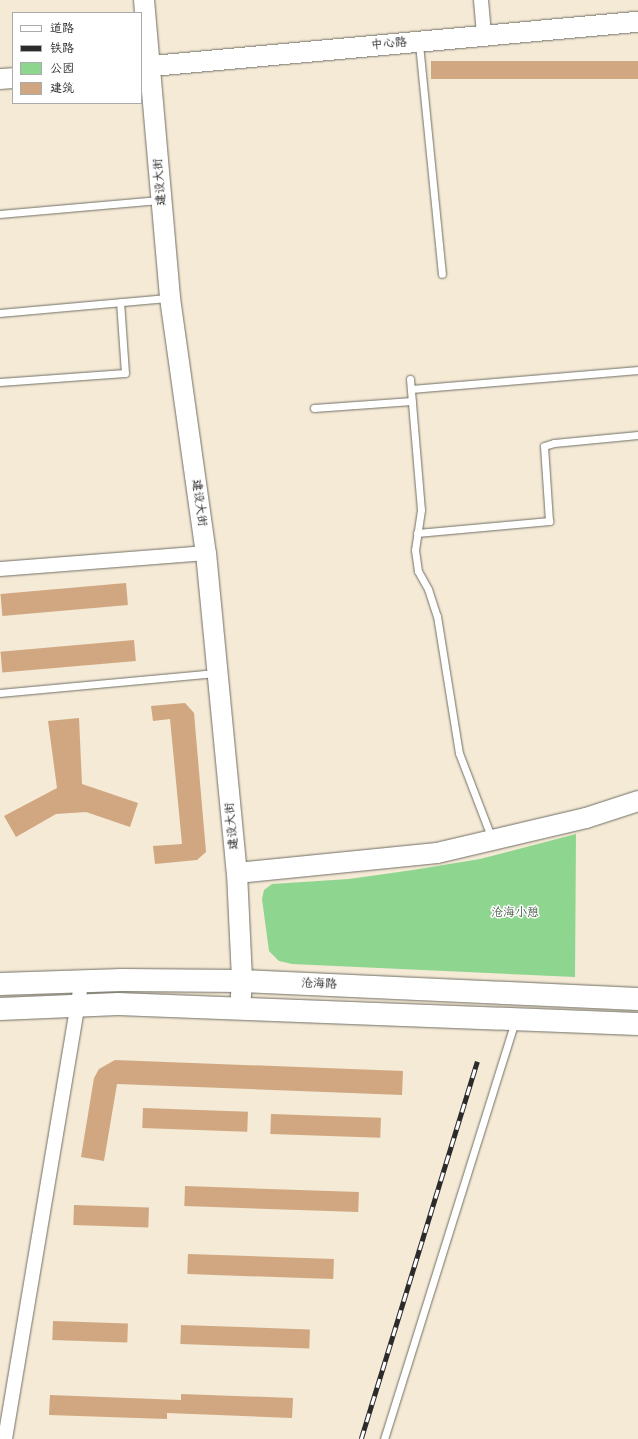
<!DOCTYPE html>
<meta charset="utf-8">
<style>
body{margin:0}
#map{position:relative;width:638px;height:1439px;overflow:hidden;background:#f4ead5;font-family:"Balsamiq Sans","LXGW WenKai TC",sans-serif}
div>[style]{position:absolute}
[style*='--x']{left:calc(var(--x)*1px);top:calc(var(--y)*1px);width:calc(var(--w)*1px);rotate:calc(var(--a)*1deg)}
.green>*{inset:0;background:#8ed590}
.building>*{inset:0;background:#d0a781;transform-origin:0 0}
.roads{filter:drop-shadow(0 0 1px #716e66) drop-shadow(0 0 1px #716e66)}
.lane>*{height:7px;margin:-3.5px;padding:0 3.5px;transform-origin:3.5px;border-radius:3.5px;background:#fff}
.street>*{height:14px;margin:-7px;padding:0 7px;transform-origin:7px;border-radius:7px;background:#fff}
.secondary>*{height:20px;margin:-10px;padding:0 10px;transform-origin:10px;border-radius:10px;background:#fff}
.primary>*{height:22px;margin:-11px;padding:0 11px;transform-origin:11px;border-radius:11px;background:#fff}
.rail>*{height:4.5px;margin-top:-2.25px;transform-origin:0;background:repeating-linear-gradient(90deg,#fff 0 9px,#2b2b2b 0 18px);box-sizing:border-box;border-block:1px solid #2b2b2b}
span{translate:-50% -50%;white-space:nowrap;text-align:center;line-height:1.15;-webkit-text-stroke:3px #fff;paint-order:stroke}
.street-label{font-size:12px;color:#2b2b2b}
.park-label{font-size:12px;color:#495e49}
.legend{position:absolute;left:12px;top:12px;width:130px;height:92px;box-sizing:border-box;background:#fff;border:1px solid #aaa;margin:0;padding:5px 7px;list-style:none;font-size:12px;color:#2b2b2b}
.legend li{display:flex;align-items:center;gap:8px;height:20px}
.legend b{width:20px;border:1px solid #aaa}
</style>
<div id="map">
<div class="green">
<div style="clip-path:polygon(576px 834px,575px 977px,292px 964px,279px 961px,269px 951px,262px 899px,264px 890px,272px 884px,349px 879px,413px 870px,480px 859px)"></div>
</div>
<div class="building">
<div style="left:638px;top:61px;width:18px;height:207px;rotate:90deg"></div>
<div style="left:126px;top:583px;width:22px;height:126px;rotate:85deg"></div>
<div style="left:134px;top:640px;width:21px;height:134px;rotate:85deg"></div>
<div style="clip-path:polygon(185px 703px,194px 713px,206px 852px,197px 860px,155px 864px,153px 846px,182px 844px,170px 719px,153px 721px,151px 706px)"></div>
<div style="clip-path:polygon(79px 718px,82px 784px,138px 803px,130px 827px,86px 812px,56px 814px,16px 837px,4px 816px,57px 788px,48px 721px)"></div>
<div style="clip-path:polygon(115px 1060px,403px 1071px,402px 1095px,117px 1084px,104px 1161px,81px 1157px,94px 1078px,99px 1069px)"></div>
<div style="left:143px;top:1108px;width:105px;height:20px;rotate:2deg"></div>
<div style="left:271px;top:1114px;width:110px;height:20px;rotate:2deg"></div>
<div style="left:185px;top:1186px;width:174px;height:20px;rotate:2deg"></div>
<div style="left:74px;top:1205px;width:75px;height:20px;rotate:2deg"></div>
<div style="left:188px;top:1254px;width:146px;height:20px;rotate:2deg"></div>
<div style="left:53px;top:1321px;width:75px;height:19px;rotate:2deg"></div>
<div style="left:181px;top:1325px;width:129px;height:19px;rotate:2deg"></div>
<div style="clip-path:polygon(181px 1394px,293px 1398px,292px 1418px,167px 1413px,167px 1419px,49px 1415px,50px 1395px,181px 1400px)"></div>
</div>
<div class="roads">
<div class="lane">
<div style="--x:419;--y:44;--w:231;--a:84.3"></div>
<div style="--x:0;--y:214;--w:162;--a:-5"></div>
<div style="--x:0;--y:313;--w:170;--a:-5.1"></div>
<div style="--x:410;--y:379;--w:131;--a:85.2"></div>
<div style="--x:421;--y:510;--w:40;--a:98.5"></div>
<div style="--x:415;--y:550;--w:21;--a:82"></div>
<div style="--x:418;--y:571;--w:21;--a:61"></div>
<div style="--x:428;--y:589;--w:28;--a:72"></div>
<div style="--x:437;--y:616;--w:139;--a:80.9"></div>
<div style="--x:459;--y:753;--w:92;--a:69"></div>
<div style="--x:0;--y:382;--w:125;--a:-4.1"></div>
<div style="--x:125;--y:373;--w:71;--a:-94"></div>
<div style="--x:411;--y:389;--w:228;--a:-4.8"></div>
<div style="--x:314;--y:408;--w:98;--a:-4.1"></div>
<div style="--x:417;--y:533;--w:133;--a:-5.2"></div>
<div style="--x:549;--y:521;--w:75;--a:-93.8"></div>
<div style="--x:544;--y:446;--w:10;--a:-17"></div>
<div style="--x:554;--y:443;--w:84;--a:-5.4"></div>
<div style="--x:0;--y:693;--w:216;--a:-5.3"></div>
<div style="--x:384;--y:1439;--w:438;--a:-72.6"></div>
</div>
<div class="street">
<div style="--x:481;--y:0;--w:36;--a:85"></div>
<div style="--x:0;--y:569;--w:207;--a:-4.4"></div>
<div style="--x:5;--y:1439;--w:464;--a:-80.5"></div>
</div>
<div class="secondary">
<div style="--x:144;--y:0;--w:299;--a:85"></div>
<div style="--x:170;--y:298;--w:258;--a:82"></div>
<div style="--x:206;--y:553;--w:321;--a:84.5"></div>
<div style="--x:237;--y:873;--w:108;--a:87.3"></div>
<div style="--x:242;--y:981;--w:26;--a:94"></div>
<div style="--x:141;--y:67;--w:499;--a:-5.2"></div>
<div style="--x:0;--y:79;--w:13;--a:-4"></div>
<div style="--x:237;--y:873;--w:201;--a:-5.7"></div>
<div style="--x:437;--y:853;--w:153;--a:-13.2"></div>
<div style="--x:586;--y:818;--w:55;--a:-18.1"></div>
</div>
<div class="primary">
<div style="--x:0;--y:984;--w:122;--a:-1.9"></div>
<div style="--x:122;--y:980;--w:120;--a:0.5"></div>
<div style="--x:242;--y:981;--w:396;--a:2.6"></div>
<div style="--x:0;--y:1009;--w:118;--a:-2.4"></div>
<div style="--x:118;--y:1004;--w:520;--a:2.2"></div>
</div>
</div>
<div class="rail">
<div style="--x:361;--y:1439;--w:395;--a:-72.9"></div>
</div>
<div class="street-label">
<span style="left:389px;top:44px;rotate:-5deg">中心路</span>
<span style="left:160px;top:182px;rotate:-95deg">建设大街</span>
<span style="left:199px;top:503px;rotate:82deg">建设大街</span>
<span style="left:232px;top:826px;rotate:-96deg">建设大街</span>
<span style="left:319px;top:984px;rotate:2deg">沧海路</span>
</div>
<div class="park-label">
<span style="left:515px;top:913px">沧海小憩</span>
</div>
<ul class="legend">
<li><b style="height:5px;background:#fff"></b>道路</li>
<li><b style="height:5px;background:#2b2b2b"></b>铁路</li>
<li><b style="height:11px;background:#8ed590"></b>公园</li>
<li><b style="height:11px;background:#d0a781"></b>建筑</li>
</ul>
</div>
